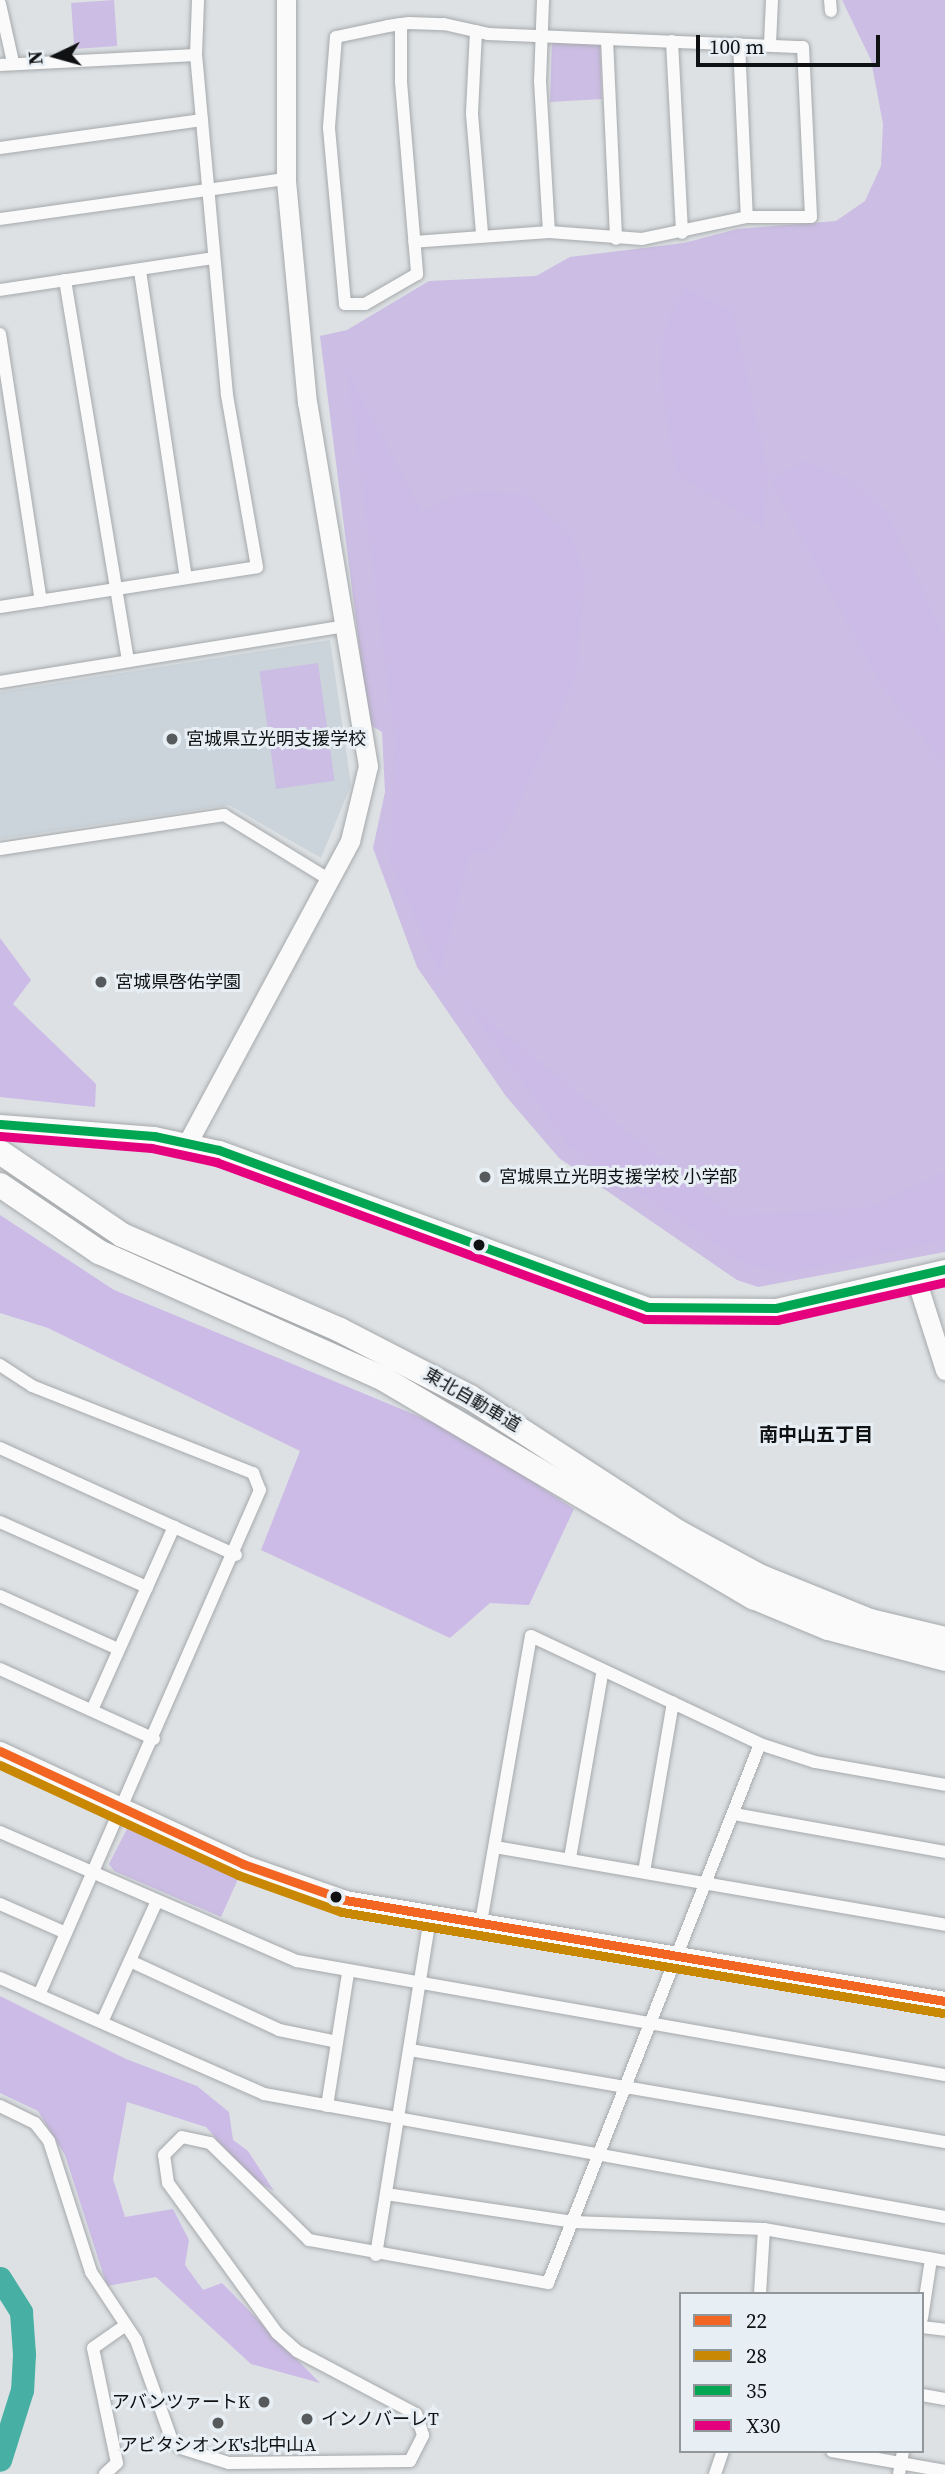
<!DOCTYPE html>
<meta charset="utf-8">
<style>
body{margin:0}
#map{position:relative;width:945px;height:2474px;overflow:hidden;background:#dde1e4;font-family:"Source Serif 4","Noto Sans JP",serif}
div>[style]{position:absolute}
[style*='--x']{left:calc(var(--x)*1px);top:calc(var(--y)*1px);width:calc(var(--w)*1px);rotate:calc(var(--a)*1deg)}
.built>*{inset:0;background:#cbd4db}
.green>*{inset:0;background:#cbbde3;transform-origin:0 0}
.forest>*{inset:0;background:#cbbbe6}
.river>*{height:23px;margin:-11.5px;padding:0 11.5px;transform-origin:11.5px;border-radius:11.5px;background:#47afa3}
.roads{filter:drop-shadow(0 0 2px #a6a9ab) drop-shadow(0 0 2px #a6a9ab)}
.street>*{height:12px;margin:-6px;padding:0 6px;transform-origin:6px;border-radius:6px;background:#fafafb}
.secondary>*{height:19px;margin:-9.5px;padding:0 9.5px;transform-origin:9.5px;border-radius:9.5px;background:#fafafb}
.highway>*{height:24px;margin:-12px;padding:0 12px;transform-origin:12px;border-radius:12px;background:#fafafb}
.bus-1>*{height:9px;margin:-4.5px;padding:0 4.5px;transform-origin:4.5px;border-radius:4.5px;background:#f26522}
.bus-2>*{height:9px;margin:-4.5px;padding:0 4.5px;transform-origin:4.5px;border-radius:4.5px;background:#c98804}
.bus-3>*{height:9px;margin:-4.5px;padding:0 4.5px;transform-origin:4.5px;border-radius:4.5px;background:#00a651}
.bus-4>*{height:9px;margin:-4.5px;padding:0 4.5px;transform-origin:4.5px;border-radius:4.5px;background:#e5007d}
.dots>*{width:19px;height:19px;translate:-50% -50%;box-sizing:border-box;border:4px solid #e7eff4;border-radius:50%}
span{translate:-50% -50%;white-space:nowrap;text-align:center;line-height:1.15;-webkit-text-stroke:6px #e7eff4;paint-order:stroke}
.poi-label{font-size:18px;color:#0f1113}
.left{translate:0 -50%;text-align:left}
.right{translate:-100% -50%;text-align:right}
.street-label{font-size:18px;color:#0f1113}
.neighbourhood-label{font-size:19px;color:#0f1113;font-weight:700}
.legend{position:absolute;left:679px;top:2292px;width:245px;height:161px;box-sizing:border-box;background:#e7eff4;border:2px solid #91969a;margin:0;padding:9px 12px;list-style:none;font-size:21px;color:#0f1113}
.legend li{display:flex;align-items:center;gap:14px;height:35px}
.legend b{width:35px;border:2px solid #91969a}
.north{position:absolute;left:21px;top:21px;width:70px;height:70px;-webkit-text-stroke:5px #e7eff4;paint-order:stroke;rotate:265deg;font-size:19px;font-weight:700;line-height:28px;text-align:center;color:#0f1113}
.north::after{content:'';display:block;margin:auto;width:24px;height:32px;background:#0f1113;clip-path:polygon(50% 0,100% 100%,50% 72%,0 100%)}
.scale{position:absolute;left:696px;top:35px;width:184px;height:32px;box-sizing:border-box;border:4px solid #0f1113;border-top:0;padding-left:9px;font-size:21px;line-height:24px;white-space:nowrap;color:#0f1113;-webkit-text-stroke:5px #e7eff4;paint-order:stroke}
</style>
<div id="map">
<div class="built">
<div style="clip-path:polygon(330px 640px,351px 785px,321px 858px,229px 805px,0 839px,0 692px)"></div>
</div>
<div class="green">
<div style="left:114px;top:0;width:46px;height:43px;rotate:86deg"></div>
<div style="clip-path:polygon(842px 0,945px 0,945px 1252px,758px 1287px,737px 1280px,559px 1158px,505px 1095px,417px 967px,373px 848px,385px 792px,382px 732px,369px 724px,320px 336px,347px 330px,429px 281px,536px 276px,570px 257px,684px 243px,737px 229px,836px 221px,865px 201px,881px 166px,883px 124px,871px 60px)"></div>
<div style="clip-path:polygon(552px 39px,600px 44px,602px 99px,550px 102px)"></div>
<div style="left:318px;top:663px;width:119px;height:59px;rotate:82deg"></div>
<div style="clip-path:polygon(132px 1819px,242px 1870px,221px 1917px,114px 1871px,109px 1864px)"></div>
</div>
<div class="forest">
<div style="clip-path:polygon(685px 288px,733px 312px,768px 471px,764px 527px,676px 474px,660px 372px,664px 329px)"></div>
<div style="clip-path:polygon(347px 370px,422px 512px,453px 496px,490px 491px,529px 496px,572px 537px,585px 574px,576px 678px,506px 831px,489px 852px,470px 854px,440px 974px,390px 861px,395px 739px)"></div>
<div style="clip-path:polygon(804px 461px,852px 481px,886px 511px,945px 638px,945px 766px,882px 687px,770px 480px)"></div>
<div style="clip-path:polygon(0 938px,31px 980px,13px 1004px,96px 1084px,95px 1107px,0 1097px)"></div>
<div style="clip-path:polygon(464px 1001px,733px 1216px,872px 1207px,945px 1171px,945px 1240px,788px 1274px,746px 1264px,569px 1146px)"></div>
<div style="clip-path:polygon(0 1215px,114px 1290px,459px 1433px,574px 1509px,529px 1605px,490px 1603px,450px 1638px,261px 1550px,300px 1451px,48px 1328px,0 1313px)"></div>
<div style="clip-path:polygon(0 1996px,126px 2059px,197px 2086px,229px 2112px,233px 2140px,248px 2151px,274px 2191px,251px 2178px,206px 2127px,127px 2102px,113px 2179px,125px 2217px,173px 2209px,189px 2240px,185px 2265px,203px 2290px,222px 2283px,320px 2383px,251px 2364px,156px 2277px,107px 2286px,65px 2155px,38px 2111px,0 2093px)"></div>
</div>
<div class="river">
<div style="--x:0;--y:2278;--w:40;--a:58"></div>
<div style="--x:21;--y:2312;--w:42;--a:85.9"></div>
<div style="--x:24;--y:2354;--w:36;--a:93"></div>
<div style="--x:22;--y:2390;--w:73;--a:107.4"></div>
</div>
<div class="roads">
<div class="street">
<div style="--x:543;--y:0;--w:81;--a:92.1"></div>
<div style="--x:540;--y:81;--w:151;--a:86.6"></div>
<div style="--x:830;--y:0;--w:11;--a:85"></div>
<div style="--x:0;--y:4;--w:59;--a:77.4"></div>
<div style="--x:401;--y:24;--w:58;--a:90"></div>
<div style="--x:401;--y:82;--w:193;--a:85.2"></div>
<div style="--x:417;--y:274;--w:60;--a:150"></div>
<div style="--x:365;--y:304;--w:20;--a:180"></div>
<div style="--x:345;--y:304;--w:178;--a:-95.2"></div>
<div style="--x:329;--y:127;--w:90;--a:-85.6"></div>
<div style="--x:336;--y:37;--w:53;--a:-11.9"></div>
<div style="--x:388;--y:26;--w:13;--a:-9"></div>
<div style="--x:401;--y:24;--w:8;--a:-7"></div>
<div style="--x:409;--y:23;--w:35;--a:2"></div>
<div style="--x:444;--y:24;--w:45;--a:12.8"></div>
<div style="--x:488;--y:34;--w:315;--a:2.4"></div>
<div style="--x:803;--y:47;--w:170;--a:87.3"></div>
<div style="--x:811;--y:217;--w:64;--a:180"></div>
<div style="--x:747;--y:217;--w:107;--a:168.2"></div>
<div style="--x:642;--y:239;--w:93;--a:-175.7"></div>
<div style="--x:549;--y:232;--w:135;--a:175.8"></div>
<div style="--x:476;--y:31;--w:83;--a:92.8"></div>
<div style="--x:472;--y:114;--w:120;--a:85.2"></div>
<div style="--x:607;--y:39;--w:200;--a:87.4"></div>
<div style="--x:672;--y:41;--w:192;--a:87"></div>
<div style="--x:739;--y:44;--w:173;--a:87.4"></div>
<div style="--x:770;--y:44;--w:44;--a:-87.4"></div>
<div style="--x:0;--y:65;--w:196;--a:-2.9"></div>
<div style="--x:0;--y:148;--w:204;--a:-7.9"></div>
<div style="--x:0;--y:219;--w:289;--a:-8"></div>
<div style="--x:140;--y:271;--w:309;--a:81.5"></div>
<div style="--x:65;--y:280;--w:386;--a:80.6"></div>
<div style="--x:0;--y:290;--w:216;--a:-8.5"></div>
<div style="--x:0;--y:334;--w:270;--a:81.3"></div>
<div style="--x:0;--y:607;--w:260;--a:-8.8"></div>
<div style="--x:257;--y:567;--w:175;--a:-99.9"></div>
<div style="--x:227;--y:395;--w:341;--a:-95.2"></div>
<div style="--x:196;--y:55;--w:55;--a:-87.9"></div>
<div style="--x:0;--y:682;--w:351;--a:-9.2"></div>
<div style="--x:0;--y:849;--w:227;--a:-8.6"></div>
<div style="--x:224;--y:815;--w:124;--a:31.5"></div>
<div style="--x:0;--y:1365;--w:38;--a:33"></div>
<div style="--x:32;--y:1386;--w:238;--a:21.5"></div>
<div style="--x:253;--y:1473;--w:18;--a:68"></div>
<div style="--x:260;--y:1490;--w:551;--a:113.64"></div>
<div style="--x:0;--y:1448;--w:259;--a:24.4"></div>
<div style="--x:0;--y:1522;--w:161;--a:23.9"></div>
<div style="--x:0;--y:1596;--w:129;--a:24.2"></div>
<div style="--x:0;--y:1669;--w:169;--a:24.4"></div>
<div style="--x:92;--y:1710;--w:201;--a:-65.9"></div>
<div style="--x:734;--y:1814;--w:214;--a:10.2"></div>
<div style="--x:0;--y:1832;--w:324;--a:23.5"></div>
<div style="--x:297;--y:1961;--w:658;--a:9.98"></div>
<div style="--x:495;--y:1847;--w:457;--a:9.8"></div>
<div style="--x:570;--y:1858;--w:187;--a:-80.1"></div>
<div style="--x:644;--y:1872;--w:172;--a:-80.3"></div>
<div style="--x:0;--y:1904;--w:72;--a:23.7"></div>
<div style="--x:481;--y:1922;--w:290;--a:-80.1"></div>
<div style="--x:531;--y:1636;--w:253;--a:25.2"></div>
<div style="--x:760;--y:1744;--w:58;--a:18.1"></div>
<div style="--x:815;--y:1762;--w:132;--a:10"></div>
<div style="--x:130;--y:1961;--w:164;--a:24.8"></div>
<div style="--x:279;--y:2030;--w:59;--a:11.7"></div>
<div style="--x:0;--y:1978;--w:288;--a:23.7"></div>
<div style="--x:264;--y:2094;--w:692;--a:10.24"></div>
<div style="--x:102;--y:2022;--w:133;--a:-65.6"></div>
<div style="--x:410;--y:2050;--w:543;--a:9.76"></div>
<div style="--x:0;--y:2106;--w:39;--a:26"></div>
<div style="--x:35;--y:2123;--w:23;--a:52"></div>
<div style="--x:49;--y:2141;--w:138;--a:72.2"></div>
<div style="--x:91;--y:2272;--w:82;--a:56.5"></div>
<div style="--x:136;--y:2340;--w:104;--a:70.3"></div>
<div style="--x:171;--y:2438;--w:14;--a:45"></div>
<div style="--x:181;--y:2448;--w:50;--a:17.4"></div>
<div style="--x:229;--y:2463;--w:181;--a:-0.6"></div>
<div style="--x:410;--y:2461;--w:29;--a:-63"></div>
<div style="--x:423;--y:2435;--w:22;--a:-108"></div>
<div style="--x:416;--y:2414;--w:135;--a:-152.1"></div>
<div style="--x:297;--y:2351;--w:27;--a:-138"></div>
<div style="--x:277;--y:2333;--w:185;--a:-126"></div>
<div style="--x:168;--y:2183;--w:28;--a:-98"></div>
<div style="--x:164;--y:2155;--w:25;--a:-45"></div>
<div style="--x:182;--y:2137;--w:29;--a:12"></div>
<div style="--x:210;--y:2143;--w:139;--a:44.4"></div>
<div style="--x:309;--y:2240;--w:243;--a:10.2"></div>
<div style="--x:548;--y:2283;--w:579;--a:-68.53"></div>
<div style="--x:327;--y:2106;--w:134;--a:-81"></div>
<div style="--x:386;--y:2194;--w:189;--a:8.5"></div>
<div style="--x:573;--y:2222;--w:191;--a:2.1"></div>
<div style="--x:764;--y:2229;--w:184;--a:10"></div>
<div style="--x:376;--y:2255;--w:346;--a:-80.9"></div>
<div style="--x:760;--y:2294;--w:65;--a:-86.5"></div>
<div style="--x:922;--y:2318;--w:60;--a:-81.3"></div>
<div style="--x:922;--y:2327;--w:23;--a:7"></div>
<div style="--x:922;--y:2395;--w:23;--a:10"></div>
<div style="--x:832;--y:2451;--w:115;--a:10"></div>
<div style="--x:105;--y:2474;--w:16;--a:-43"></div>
<div style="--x:117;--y:2463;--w:117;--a:-101.8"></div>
<div style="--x:93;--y:2348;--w:39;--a:-35"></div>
<div style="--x:715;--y:2474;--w:24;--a:-71"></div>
<div style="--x:899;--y:2474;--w:23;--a:-80"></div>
</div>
<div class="secondary">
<div style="--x:0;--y:1124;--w:154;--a:4.5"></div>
<div style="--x:154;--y:1136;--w:66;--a:12.2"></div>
<div style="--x:219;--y:1150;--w:456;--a:20.1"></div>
<div style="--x:647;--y:1307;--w:129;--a:0.4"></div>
<div style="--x:776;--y:1308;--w:173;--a:-13"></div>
<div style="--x:188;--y:1142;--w:342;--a:-61.7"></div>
<div style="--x:350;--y:841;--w:77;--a:-76.5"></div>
<div style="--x:368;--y:766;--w:368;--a:-99.5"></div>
<div style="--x:307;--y:403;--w:225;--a:-95.4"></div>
<div style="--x:286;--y:179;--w:179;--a:-90"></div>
<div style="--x:915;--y:1276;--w:99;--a:72.3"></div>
<div style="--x:0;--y:1751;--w:268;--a:24.9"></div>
<div style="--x:243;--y:1864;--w:108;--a:19.4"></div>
<div style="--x:345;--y:1900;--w:608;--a:9.56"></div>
</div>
<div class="highway">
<div style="--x:0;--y:1152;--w:148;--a:34.2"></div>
<div style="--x:122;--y:1235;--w:238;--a:23.5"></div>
<div style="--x:340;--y:1330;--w:146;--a:27.3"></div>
<div style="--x:470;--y:1397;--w:248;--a:33"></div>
<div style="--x:678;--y:1532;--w:94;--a:28.5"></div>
<div style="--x:761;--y:1577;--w:118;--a:22"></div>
<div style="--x:870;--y:1621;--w:77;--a:13.5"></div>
<div style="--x:0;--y:1185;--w:120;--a:34.1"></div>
<div style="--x:99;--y:1252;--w:310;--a:24"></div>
<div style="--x:382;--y:1378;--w:431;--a:30.6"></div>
<div style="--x:753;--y:1597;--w:81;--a:22.5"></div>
<div style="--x:828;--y:1628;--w:121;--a:14.8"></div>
</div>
</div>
<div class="bus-1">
<div style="--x:0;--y:1751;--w:268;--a:24.9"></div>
<div style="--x:243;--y:1864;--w:108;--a:19.4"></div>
<div style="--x:345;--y:1900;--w:608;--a:9.56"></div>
</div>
<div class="bus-2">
<div style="--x:0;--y:1765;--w:262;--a:24.8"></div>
<div style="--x:238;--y:1875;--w:110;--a:19.6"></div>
<div style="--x:342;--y:1912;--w:609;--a:9.54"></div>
</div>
<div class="bus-3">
<div style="--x:0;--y:1124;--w:154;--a:4.5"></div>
<div style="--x:154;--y:1136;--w:66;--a:12.2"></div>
<div style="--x:219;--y:1150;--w:456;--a:20.1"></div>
<div style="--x:647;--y:1307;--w:129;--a:0.4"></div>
<div style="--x:776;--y:1308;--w:173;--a:-13"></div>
</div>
<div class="bus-4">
<div style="--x:0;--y:1136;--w:152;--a:4.5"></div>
<div style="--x:152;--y:1148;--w:66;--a:12.3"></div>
<div style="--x:216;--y:1162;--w:457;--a:20.1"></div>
<div style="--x:645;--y:1319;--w:132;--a:0.4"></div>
<div style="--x:777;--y:1320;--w:172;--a:-12.7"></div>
</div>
<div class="dots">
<div style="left:172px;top:739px;background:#575a5c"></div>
<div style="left:101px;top:982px;background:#575a5c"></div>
<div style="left:485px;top:1177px;background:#575a5c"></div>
<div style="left:479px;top:1245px;background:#0f1113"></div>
<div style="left:336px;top:1897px;background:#0f1113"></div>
<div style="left:264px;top:2402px;background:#575a5c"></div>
<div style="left:307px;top:2419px;background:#575a5c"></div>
<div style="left:218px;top:2423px;background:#575a5c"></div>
</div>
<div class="poi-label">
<span class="left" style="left:186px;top:739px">宮城県立光明支援学校</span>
<span class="left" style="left:115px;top:982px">宮城県啓佑学園</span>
<span class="left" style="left:499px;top:1177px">宮城県立光明支援学校 小学部</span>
<span class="right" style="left:250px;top:2402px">アバンツァートK</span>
<span class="left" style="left:321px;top:2419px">インノバーレT</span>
<span style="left:218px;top:2445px">アビタシオンK's北中山A</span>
</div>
<div class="street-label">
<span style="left:472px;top:1400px;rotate:30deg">東北自動車道</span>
</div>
<div class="neighbourhood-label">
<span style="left:816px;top:1435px">南中山五丁目</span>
</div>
<ul class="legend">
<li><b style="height:9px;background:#f26522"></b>22</li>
<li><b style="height:9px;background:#c98804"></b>28</li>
<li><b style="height:9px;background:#00a651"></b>35</li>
<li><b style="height:9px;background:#e5007d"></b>X30</li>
</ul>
<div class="north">N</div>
<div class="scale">100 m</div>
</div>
